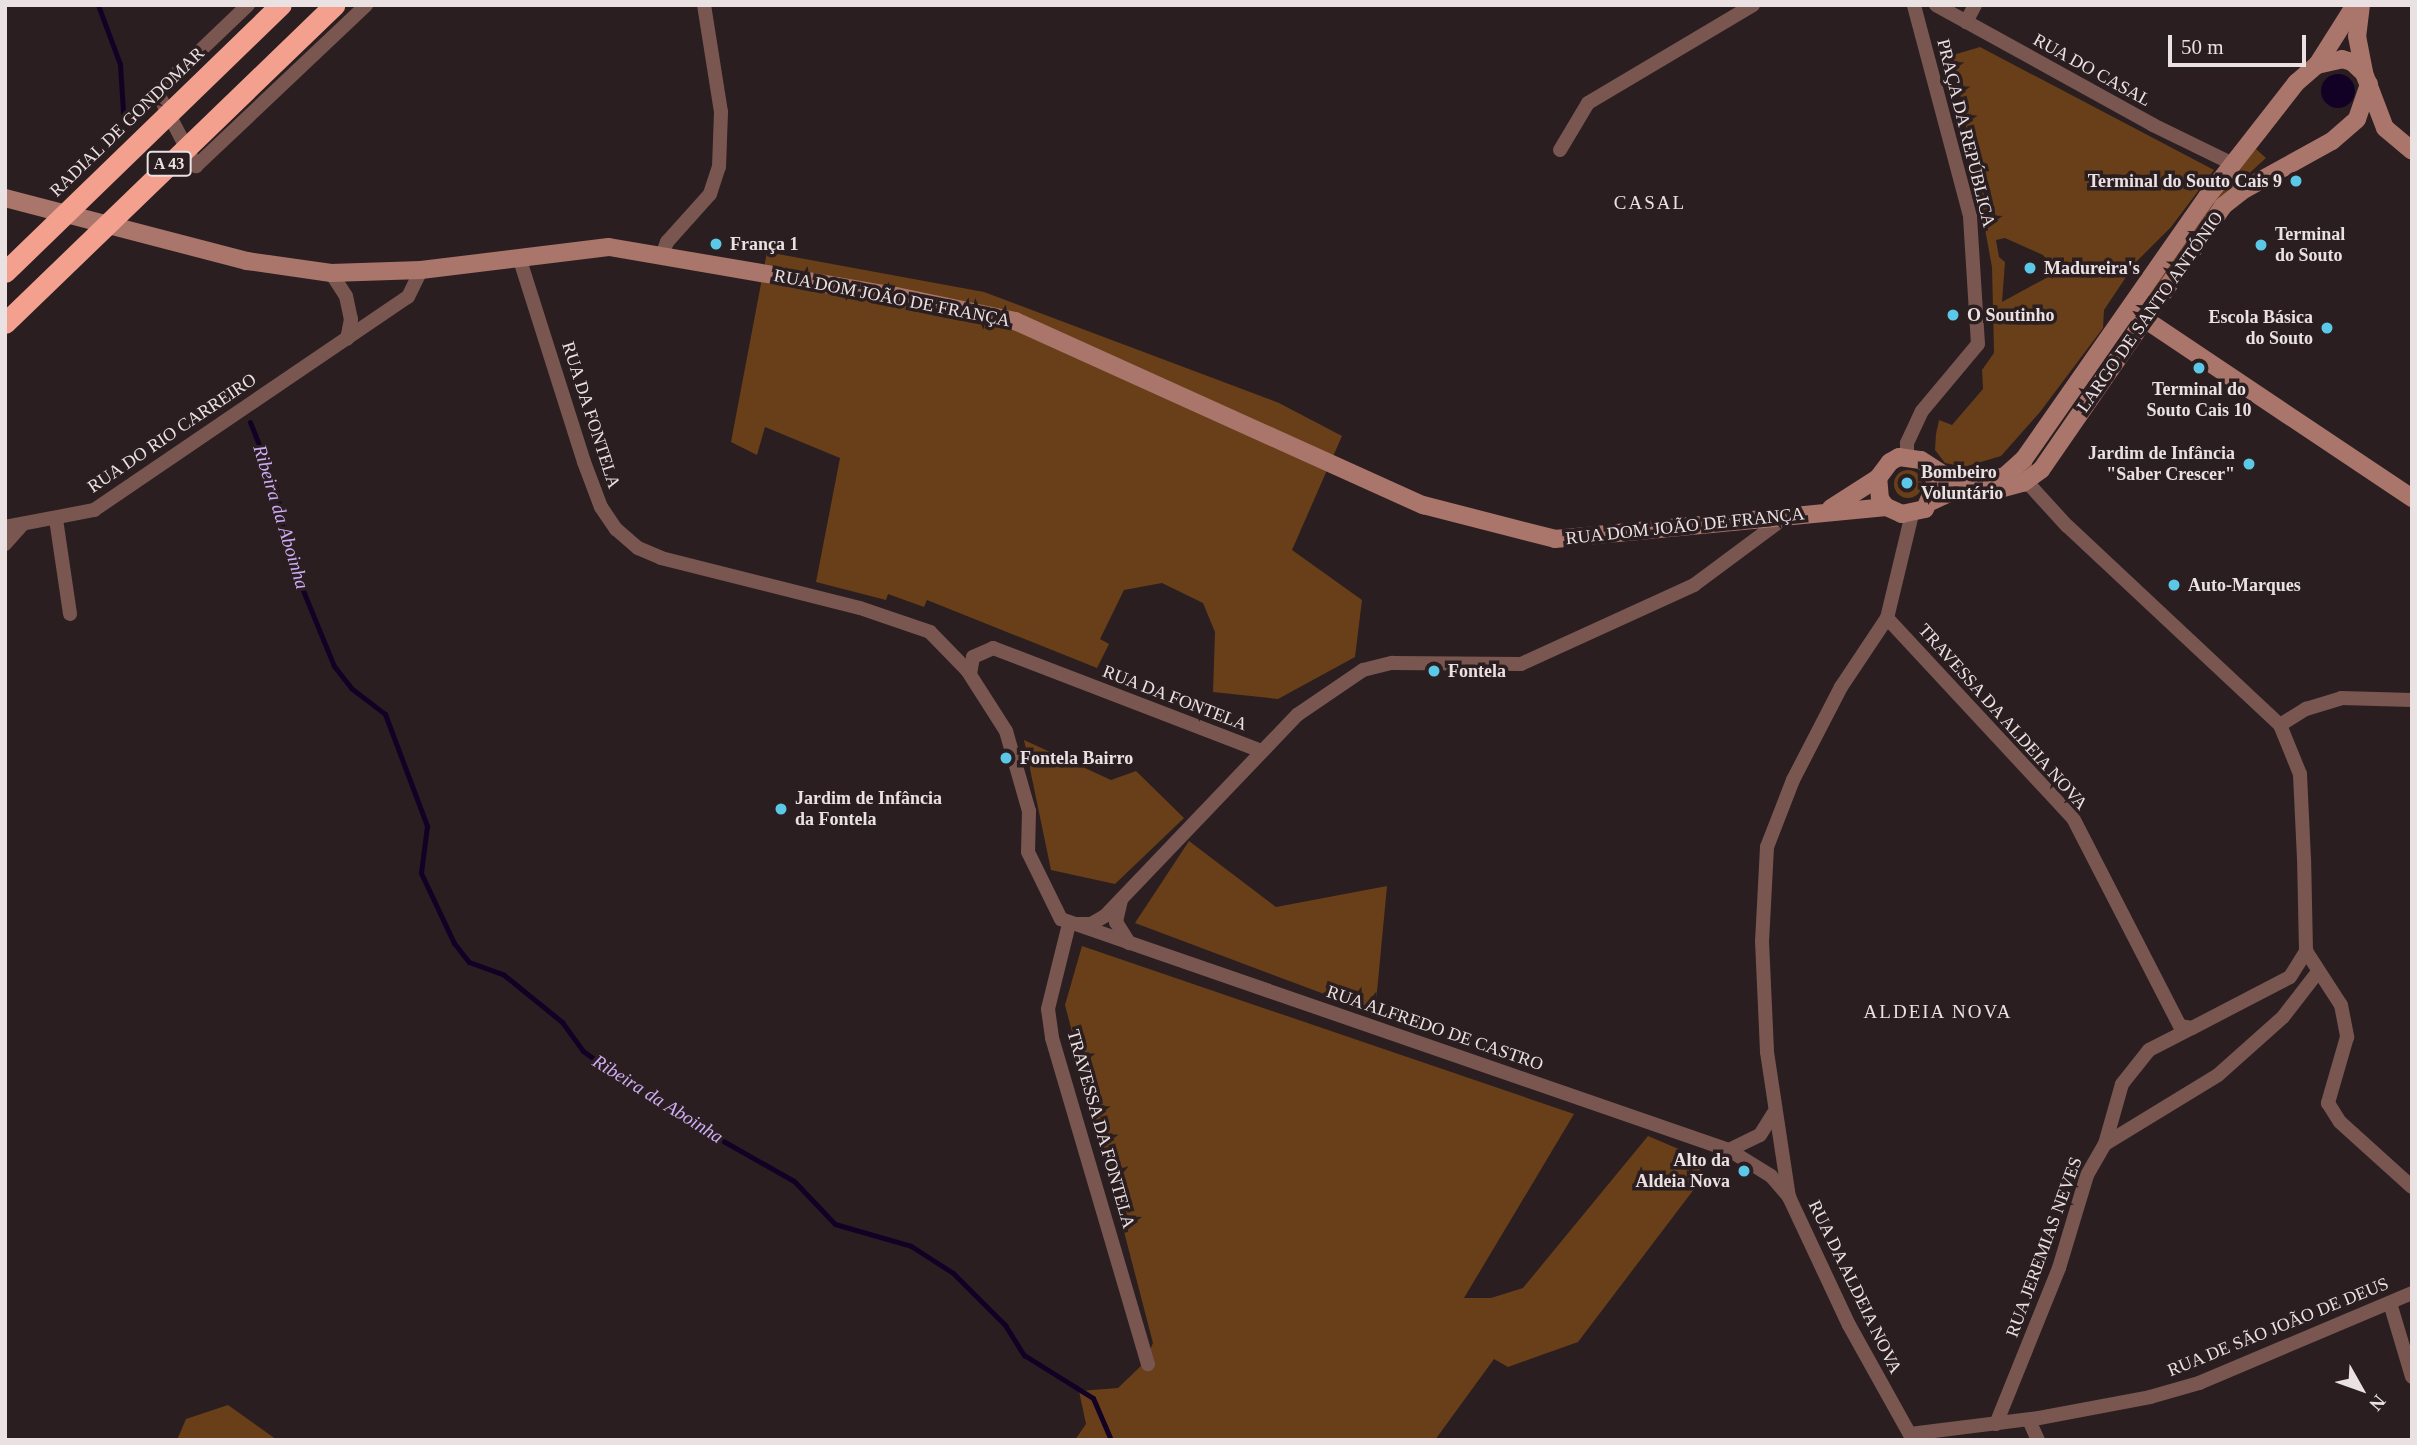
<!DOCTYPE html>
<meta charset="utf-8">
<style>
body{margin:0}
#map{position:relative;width:2417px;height:1445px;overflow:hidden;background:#2b1e21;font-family:"Times New Roman",serif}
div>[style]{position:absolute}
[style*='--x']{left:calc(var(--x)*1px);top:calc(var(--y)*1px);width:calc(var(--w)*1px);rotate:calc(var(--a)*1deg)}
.green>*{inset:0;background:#683f18}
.round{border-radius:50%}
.water>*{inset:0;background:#130025}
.stream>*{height:5px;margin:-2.5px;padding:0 2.5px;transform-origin:2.5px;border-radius:2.5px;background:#130025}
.street>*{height:14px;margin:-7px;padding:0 7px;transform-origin:7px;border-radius:7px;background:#795750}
.secondary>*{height:18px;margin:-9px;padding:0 9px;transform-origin:9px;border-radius:9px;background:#aa756a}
.highway-bridge>*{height:21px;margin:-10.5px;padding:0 10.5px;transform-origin:10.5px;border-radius:10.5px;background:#f3a08f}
.dots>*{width:19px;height:19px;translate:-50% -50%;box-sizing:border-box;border:4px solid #2b1e21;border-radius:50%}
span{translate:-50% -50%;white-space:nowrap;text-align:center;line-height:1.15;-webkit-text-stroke:7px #2b1e21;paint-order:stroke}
.shield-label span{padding:2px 5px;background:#2b1e21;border:2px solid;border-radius:5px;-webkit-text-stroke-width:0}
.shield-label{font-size:16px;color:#eae1e3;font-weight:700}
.street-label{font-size:18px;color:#eae1e3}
.poi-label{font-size:18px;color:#eae1e3;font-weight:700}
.right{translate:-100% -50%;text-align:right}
.left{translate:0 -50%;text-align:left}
.neighbourhood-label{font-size:19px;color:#eae1e3;letter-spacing:2px}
.water-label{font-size:19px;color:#ceadf5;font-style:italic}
.frame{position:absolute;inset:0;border:7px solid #eae1e3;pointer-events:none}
.north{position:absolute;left:2326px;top:1354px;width:70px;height:70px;-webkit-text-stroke:5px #2b1e21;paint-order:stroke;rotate:130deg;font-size:19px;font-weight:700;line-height:28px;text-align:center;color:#eae1e3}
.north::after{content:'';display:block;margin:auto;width:24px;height:32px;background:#eae1e3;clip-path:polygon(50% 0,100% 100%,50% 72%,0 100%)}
.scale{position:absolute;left:2168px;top:35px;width:138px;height:32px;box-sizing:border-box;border:4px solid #eae1e3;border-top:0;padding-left:9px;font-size:21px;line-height:24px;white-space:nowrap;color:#eae1e3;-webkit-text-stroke:5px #2b1e21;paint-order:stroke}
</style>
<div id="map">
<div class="green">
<div style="clip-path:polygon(evenodd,1980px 47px,2214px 170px,2171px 227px,2136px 262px,2104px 310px,2103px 328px,2040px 412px,2001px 456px,1964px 467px,1945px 463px,1935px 450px,1936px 434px,1939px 420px,1952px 425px,1983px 389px,1982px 370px,1994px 353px,1992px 267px,1953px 55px,1980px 47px,2005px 238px,2043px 255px,2057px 272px,2002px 302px,2005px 262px,1999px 257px,1996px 240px,2005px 238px)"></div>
<div style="clip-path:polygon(2256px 149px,2266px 158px,2211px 208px,2150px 297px,2147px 295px,2209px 205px)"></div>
<div style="clip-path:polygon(767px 252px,984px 292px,1279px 403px,1342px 436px,1292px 550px,1362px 600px,1355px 657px,1278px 699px,1213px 692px,1215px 632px,1203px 603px,1162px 583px,1124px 590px,1100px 639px,1109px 644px,1097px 668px,927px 600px,924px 607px,888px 594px,886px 600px,816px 582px,840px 458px,765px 427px,757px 455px,731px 442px)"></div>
<div class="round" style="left:1894px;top:470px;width:28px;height:28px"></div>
<div style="clip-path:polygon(1024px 740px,1111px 780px,1136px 771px,1184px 818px,1115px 884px,1051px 870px)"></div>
<div style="clip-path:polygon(1189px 841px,1276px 907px,1387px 886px,1375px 1013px,1135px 923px)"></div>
<div style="clip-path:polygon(1082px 946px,1574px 1114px,1464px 1298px,1491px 1298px,1523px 1288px,1648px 1136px,1688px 1153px,1704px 1176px,1578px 1342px,1508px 1367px,1494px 1359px,1435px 1440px,1075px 1440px,1086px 1424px,1079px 1391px,1118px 1388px,1144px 1363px,1153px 1343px,1065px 1005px)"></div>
<div style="clip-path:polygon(228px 1405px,277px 1440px,177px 1440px,186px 1419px)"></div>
</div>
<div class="water">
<div class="round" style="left:2321px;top:74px;width:34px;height:34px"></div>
</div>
<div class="stream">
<div style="--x:98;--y:5;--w:63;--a:69.6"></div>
<div style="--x:120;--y:64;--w:64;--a:86.4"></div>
<div style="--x:250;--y:422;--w:71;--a:68.5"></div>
<div style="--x:276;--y:488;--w:62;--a:80.7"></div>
<div style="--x:286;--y:549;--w:126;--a:67.7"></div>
<div style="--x:334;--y:666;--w:28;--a:52"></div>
<div style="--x:351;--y:688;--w:43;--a:37.4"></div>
<div style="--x:385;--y:714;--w:120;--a:69.4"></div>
<div style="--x:427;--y:826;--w:47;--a:97.3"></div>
<div style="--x:421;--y:873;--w:77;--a:64.8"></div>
<div style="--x:454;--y:943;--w:24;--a:52"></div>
<div style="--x:469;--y:962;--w:37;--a:20"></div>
<div style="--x:504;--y:975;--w:75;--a:39"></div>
<div style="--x:562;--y:1022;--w:36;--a:54"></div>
<div style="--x:583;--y:1051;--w:86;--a:35.5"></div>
<div style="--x:653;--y:1101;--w:162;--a:29.6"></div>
<div style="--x:794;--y:1181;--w:59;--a:46.4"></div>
<div style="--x:835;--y:1224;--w:79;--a:16.1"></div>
<div style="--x:911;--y:1246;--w:50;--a:32.7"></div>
<div style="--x:953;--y:1273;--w:74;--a:45"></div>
<div style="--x:1005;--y:1325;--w:36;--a:58"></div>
<div style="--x:1024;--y:1355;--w:81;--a:31.9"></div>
<div style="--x:1093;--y:1398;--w:46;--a:66.8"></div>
</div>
<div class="street">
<div style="--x:248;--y:5;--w:126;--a:136.3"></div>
<div style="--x:157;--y:92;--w:84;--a:62.2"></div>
<div style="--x:196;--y:166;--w:234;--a:-43.4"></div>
<div style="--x:1936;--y:5;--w:248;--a:28.9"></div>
<div style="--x:2153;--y:125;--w:89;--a:26"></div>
<div style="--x:1966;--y:22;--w:19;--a:-62"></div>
<div style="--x:1560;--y:150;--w:55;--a:-59.2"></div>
<div style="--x:1588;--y:103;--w:192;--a:-30.7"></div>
<div style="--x:662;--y:255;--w:14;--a:-69"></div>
<div style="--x:667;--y:242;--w:64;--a:-48.1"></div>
<div style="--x:710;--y:194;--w:28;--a:-72"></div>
<div style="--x:719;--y:167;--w:55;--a:-87.9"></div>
<div style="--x:721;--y:112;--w:108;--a:-99"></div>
<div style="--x:519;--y:257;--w:215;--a:72.4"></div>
<div style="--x:584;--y:462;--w:48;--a:69.3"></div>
<div style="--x:601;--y:507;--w:27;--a:56"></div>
<div style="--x:616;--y:529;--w:29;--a:41"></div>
<div style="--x:638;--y:548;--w:25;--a:23"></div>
<div style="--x:661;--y:558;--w:205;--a:14.1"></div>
<div style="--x:860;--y:608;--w:74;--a:18.9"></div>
<div style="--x:930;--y:632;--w:53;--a:45.8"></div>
<div style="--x:967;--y:670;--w:72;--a:57.4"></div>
<div style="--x:1006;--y:731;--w:83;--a:74"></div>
<div style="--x:1029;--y:811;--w:41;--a:91.4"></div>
<div style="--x:1028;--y:852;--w:75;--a:63.8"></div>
<div style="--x:1061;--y:919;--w:707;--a:19.08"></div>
<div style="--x:1729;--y:1150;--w:49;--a:31.8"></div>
<div style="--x:1771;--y:1176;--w:28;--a:49"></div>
<div style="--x:331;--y:273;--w:27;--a:57"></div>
<div style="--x:346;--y:296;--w:24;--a:78"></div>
<div style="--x:351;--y:319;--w:20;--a:101"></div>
<div style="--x:1907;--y:457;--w:14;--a:-90"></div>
<div style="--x:1907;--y:443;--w:35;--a:-65"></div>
<div style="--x:1922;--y:411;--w:87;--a:-50.1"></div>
<div style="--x:1978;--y:344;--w:128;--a:-93.6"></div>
<div style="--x:1970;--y:216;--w:218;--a:-104.9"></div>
<div style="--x:1912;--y:514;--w:107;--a:103.5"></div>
<div style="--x:1887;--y:618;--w:83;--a:123.7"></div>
<div style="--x:1841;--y:687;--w:105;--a:117.3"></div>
<div style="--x:1793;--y:780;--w:72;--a:111.2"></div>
<div style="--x:1767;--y:847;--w:94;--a:93"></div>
<div style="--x:1762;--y:941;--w:111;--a:87.4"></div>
<div style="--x:1767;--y:1052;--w:147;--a:81.4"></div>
<div style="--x:1789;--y:1197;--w:141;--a:64.9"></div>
<div style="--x:1849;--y:1325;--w:132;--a:60.9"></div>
<div style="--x:56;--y:519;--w:96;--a:81.6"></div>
<div style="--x:5;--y:527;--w:91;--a:-10.8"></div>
<div style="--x:94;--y:510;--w:379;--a:-34.2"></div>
<div style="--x:408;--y:297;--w:30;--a:-64"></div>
<div style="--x:5;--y:544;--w:24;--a:-48"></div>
<div style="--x:1887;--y:618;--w:273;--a:47.1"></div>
<div style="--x:2073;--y:818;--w:234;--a:62.8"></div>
<div style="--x:2180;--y:1026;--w:12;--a:9"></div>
<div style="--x:2192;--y:1028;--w:110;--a:-27.5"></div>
<div style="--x:2290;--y:977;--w:31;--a:-58"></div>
<div style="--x:2306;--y:951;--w:92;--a:-91.2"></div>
<div style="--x:2304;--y:859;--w:85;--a:-92.7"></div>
<div style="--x:2300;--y:774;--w:53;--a:-112.2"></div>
<div style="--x:2280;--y:725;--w:291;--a:-136.9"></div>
<div style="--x:2067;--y:526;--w:59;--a:-132.3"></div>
<div style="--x:2027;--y:482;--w:23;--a:-97"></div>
<div style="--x:970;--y:674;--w:17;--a:-80"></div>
<div style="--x:973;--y:657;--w:22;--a:-24"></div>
<div style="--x:993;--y:648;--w:287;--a:21"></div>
<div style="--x:2280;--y:725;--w:31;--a:-32"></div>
<div style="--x:2306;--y:709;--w:37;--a:-17"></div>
<div style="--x:2341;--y:698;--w:71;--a:1.6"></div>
<div style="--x:1121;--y:900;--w:23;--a:103"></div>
<div style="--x:1116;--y:922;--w:25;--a:58"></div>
<div style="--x:1069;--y:924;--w:88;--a:103.9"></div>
<div style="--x:1048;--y:1009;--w:29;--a:82"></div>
<div style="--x:1052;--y:1038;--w:340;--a:73.6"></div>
<div style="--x:1077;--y:924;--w:14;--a:0"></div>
<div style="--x:1091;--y:924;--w:16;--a:-30"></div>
<div style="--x:1105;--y:916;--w:278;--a:-46.3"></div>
<div style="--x:1297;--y:715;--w:80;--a:-34.3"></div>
<div style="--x:1363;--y:670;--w:30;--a:-14"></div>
<div style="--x:1392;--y:663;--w:129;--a:0.4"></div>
<div style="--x:1521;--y:664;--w:190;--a:-24.5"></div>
<div style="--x:1694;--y:585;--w:111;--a:-36.6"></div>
<div style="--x:2306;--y:951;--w:64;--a:57.1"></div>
<div style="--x:2341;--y:1005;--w:33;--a:79"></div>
<div style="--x:2347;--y:1037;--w:69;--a:106.1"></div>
<div style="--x:2328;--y:1103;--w:22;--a:58"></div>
<div style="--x:2340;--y:1122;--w:97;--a:42.1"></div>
<div style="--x:2105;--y:1144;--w:62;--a:-74.2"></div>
<div style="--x:2122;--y:1084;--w:43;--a:-51.5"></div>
<div style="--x:2149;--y:1050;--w:48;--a:-27.1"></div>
<div style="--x:1729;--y:1150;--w:34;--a:-26"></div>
<div style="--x:1760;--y:1135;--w:26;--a:-58"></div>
<div style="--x:2390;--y:1303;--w:77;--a:73.4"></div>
<div style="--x:2029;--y:1420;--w:22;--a:66"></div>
<div style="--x:1996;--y:1424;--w:168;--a:-68"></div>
<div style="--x:2059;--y:1268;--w:97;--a:-73.2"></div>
<div style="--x:2087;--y:1175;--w:36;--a:-60"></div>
<div style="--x:2105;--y:1144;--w:132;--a:-31.4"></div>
<div style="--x:2218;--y:1075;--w:87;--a:-41.7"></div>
<div style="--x:2283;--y:1017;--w:56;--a:-52.3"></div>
<div style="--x:1910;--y:1434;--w:130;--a:-7.1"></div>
<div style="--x:2039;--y:1418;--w:113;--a:-10.7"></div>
<div style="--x:2150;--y:1397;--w:51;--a:-15.9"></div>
<div style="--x:2199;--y:1383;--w:231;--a:-22.9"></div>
</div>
<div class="secondary">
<div style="--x:2361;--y:5;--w:31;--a:97"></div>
<div style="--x:2357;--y:36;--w:38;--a:79"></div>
<div style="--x:2317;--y:65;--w:71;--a:-57.7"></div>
<div style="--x:5;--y:198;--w:250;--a:14.6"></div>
<div style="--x:247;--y:261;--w:85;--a:8.1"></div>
<div style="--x:331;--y:273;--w:90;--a:-1.9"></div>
<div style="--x:421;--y:270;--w:189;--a:-7"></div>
<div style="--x:609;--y:247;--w:291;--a:9.7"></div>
<div style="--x:896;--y:296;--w:122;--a:11.9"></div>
<div style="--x:1015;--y:321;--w:448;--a:24.3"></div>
<div style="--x:1423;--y:505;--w:136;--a:14.4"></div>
<div style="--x:1555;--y:539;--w:333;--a:-5.5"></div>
<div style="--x:2137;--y:314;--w:331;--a:33.8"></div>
<div style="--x:1927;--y:465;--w:20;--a:63"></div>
<div style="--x:1936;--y:483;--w:28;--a:113"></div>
<div style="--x:1925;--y:509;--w:24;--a:168"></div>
<div style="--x:1902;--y:514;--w:17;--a:-156"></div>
<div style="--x:1886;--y:507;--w:10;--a:-127"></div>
<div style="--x:1880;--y:499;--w:21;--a:-95"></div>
<div style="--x:1878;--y:478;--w:20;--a:-53"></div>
<div style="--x:1890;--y:462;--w:10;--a:-29"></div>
<div style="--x:1899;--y:457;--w:22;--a:8"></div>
<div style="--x:1921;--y:460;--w:37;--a:33"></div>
<div style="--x:1952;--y:480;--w:31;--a:4"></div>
<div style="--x:1983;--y:482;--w:23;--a:-15"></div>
<div style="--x:2005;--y:476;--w:25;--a:-42"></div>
<div style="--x:2024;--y:459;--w:320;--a:-55.1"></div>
<div style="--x:2207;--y:197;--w:145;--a:-52"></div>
<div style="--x:2296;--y:83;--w:28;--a:-41"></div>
<div style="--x:2317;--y:65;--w:26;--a:-13"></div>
<div style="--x:2342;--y:59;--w:10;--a:17"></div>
<div style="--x:2352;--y:62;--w:16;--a:43"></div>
<div style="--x:2364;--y:73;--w:59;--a:69.1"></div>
<div style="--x:2385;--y:128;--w:35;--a:40"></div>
<div style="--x:1932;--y:501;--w:19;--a:-25"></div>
<div style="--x:1949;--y:493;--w:36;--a:0"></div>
<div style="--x:1985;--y:493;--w:39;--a:-15"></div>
<div style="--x:2023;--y:483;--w:22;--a:-36"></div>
<div style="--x:2041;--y:470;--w:321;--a:-55.4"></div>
<div style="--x:2223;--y:206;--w:28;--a:-38"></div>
<div style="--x:2245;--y:189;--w:99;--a:-28.9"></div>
<div style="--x:2332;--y:141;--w:33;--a:-41"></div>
<div style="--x:2357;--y:119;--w:37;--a:-71"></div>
<div style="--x:1831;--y:508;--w:56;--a:-32.6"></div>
</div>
<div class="highway-bridge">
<div style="--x:5;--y:272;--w:384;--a:-44.1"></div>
<div style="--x:5;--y:323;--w:458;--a:-44"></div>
</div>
<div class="dots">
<div style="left:2296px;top:181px;background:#5ac8e6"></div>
<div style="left:716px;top:244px;background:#5ac8e6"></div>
<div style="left:2261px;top:245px;background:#5ac8e6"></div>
<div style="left:2030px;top:268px;background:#5ac8e6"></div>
<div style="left:1953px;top:315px;background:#5ac8e6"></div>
<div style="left:2327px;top:328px;background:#5ac8e6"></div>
<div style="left:2199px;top:368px;background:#5ac8e6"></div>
<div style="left:2249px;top:464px;background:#5ac8e6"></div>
<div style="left:1907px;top:483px;background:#5ac8e6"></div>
<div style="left:2174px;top:585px;background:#5ac8e6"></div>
<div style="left:1434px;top:671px;background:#5ac8e6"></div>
<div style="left:1006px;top:758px;background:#5ac8e6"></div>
<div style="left:781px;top:809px;background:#5ac8e6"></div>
<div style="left:1744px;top:1171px;background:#5ac8e6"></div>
</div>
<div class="shield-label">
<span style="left:169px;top:164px">A 43</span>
</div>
<div class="street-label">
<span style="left:2092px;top:70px;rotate:29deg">RUA DO CASAL</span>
<span style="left:127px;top:122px;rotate:-44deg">RADIAL DE GONDOMAR</span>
<span style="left:1966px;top:133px;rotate:76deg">PRAÇA DA REPÚBLICA</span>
<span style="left:892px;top:298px;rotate:11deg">RUA DOM JOÃO DE FRANÇA</span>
<span style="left:2150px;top:312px;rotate:-55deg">LARGO DE SANTO ANTÓNIO</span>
<span style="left:591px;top:415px;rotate:72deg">RUA DA FONTELA</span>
<span style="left:172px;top:433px;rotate:-34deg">RUA DO RIO CARREIRO</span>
<span style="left:1685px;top:526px;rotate:-6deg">RUA DOM JOÃO DE FRANÇA</span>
<span style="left:1175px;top:698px;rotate:21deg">RUA DA FONTELA</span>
<span style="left:2003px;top:717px;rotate:48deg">TRAVESSA DA ALDEIA NOVA</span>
<span style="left:1435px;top:1028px;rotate:19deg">RUA ALFREDO DE CASTRO</span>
<span style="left:1101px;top:1129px;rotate:74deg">TRAVESSA DA FONTELA</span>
<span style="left:2044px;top:1247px;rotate:-70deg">RUA JEREMIAS NEVES</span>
<span style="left:1855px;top:1287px;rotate:64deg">RUA DA ALDEIA NOVA</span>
<span style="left:2278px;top:1327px;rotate:-22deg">RUA DE SÃO JOÃO DE DEUS</span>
</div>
<div class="poi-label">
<span class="right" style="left:2282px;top:181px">Terminal do Souto Cais 9</span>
<span class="left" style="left:2275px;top:245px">Terminal<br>do Souto</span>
<span class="left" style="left:730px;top:244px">França 1</span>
<span class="left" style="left:2044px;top:268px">Madureira's</span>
<span class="left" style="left:1967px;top:315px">O Soutinho</span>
<span class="right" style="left:2313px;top:328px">Escola Básica<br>do Souto</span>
<span style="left:2199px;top:400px">Terminal do<br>Souto Cais 10</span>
<span class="right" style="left:2235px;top:464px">Jardim de Infância<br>"Saber Crescer"</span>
<span class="left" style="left:1921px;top:483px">Bombeiro<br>Voluntário</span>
<span class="left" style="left:2188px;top:585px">Auto-Marques</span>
<span class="left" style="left:1448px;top:671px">Fontela</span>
<span class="left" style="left:1020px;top:758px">Fontela Bairro</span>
<span class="left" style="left:795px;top:809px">Jardim de Infância<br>da Fontela</span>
<span class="right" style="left:1730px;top:1171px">Alto da<br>Aldeia Nova</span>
</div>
<div class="neighbourhood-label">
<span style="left:1650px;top:203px">CASAL</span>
<span style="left:1938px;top:1012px">ALDEIA NOVA</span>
</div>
<div class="water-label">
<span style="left:281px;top:517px;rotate:73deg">Ribeira da Aboinha</span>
<span style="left:658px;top:1099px;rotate:32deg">Ribeira da Aboinha</span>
</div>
<div class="frame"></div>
<div class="north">N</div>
<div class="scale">50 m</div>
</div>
